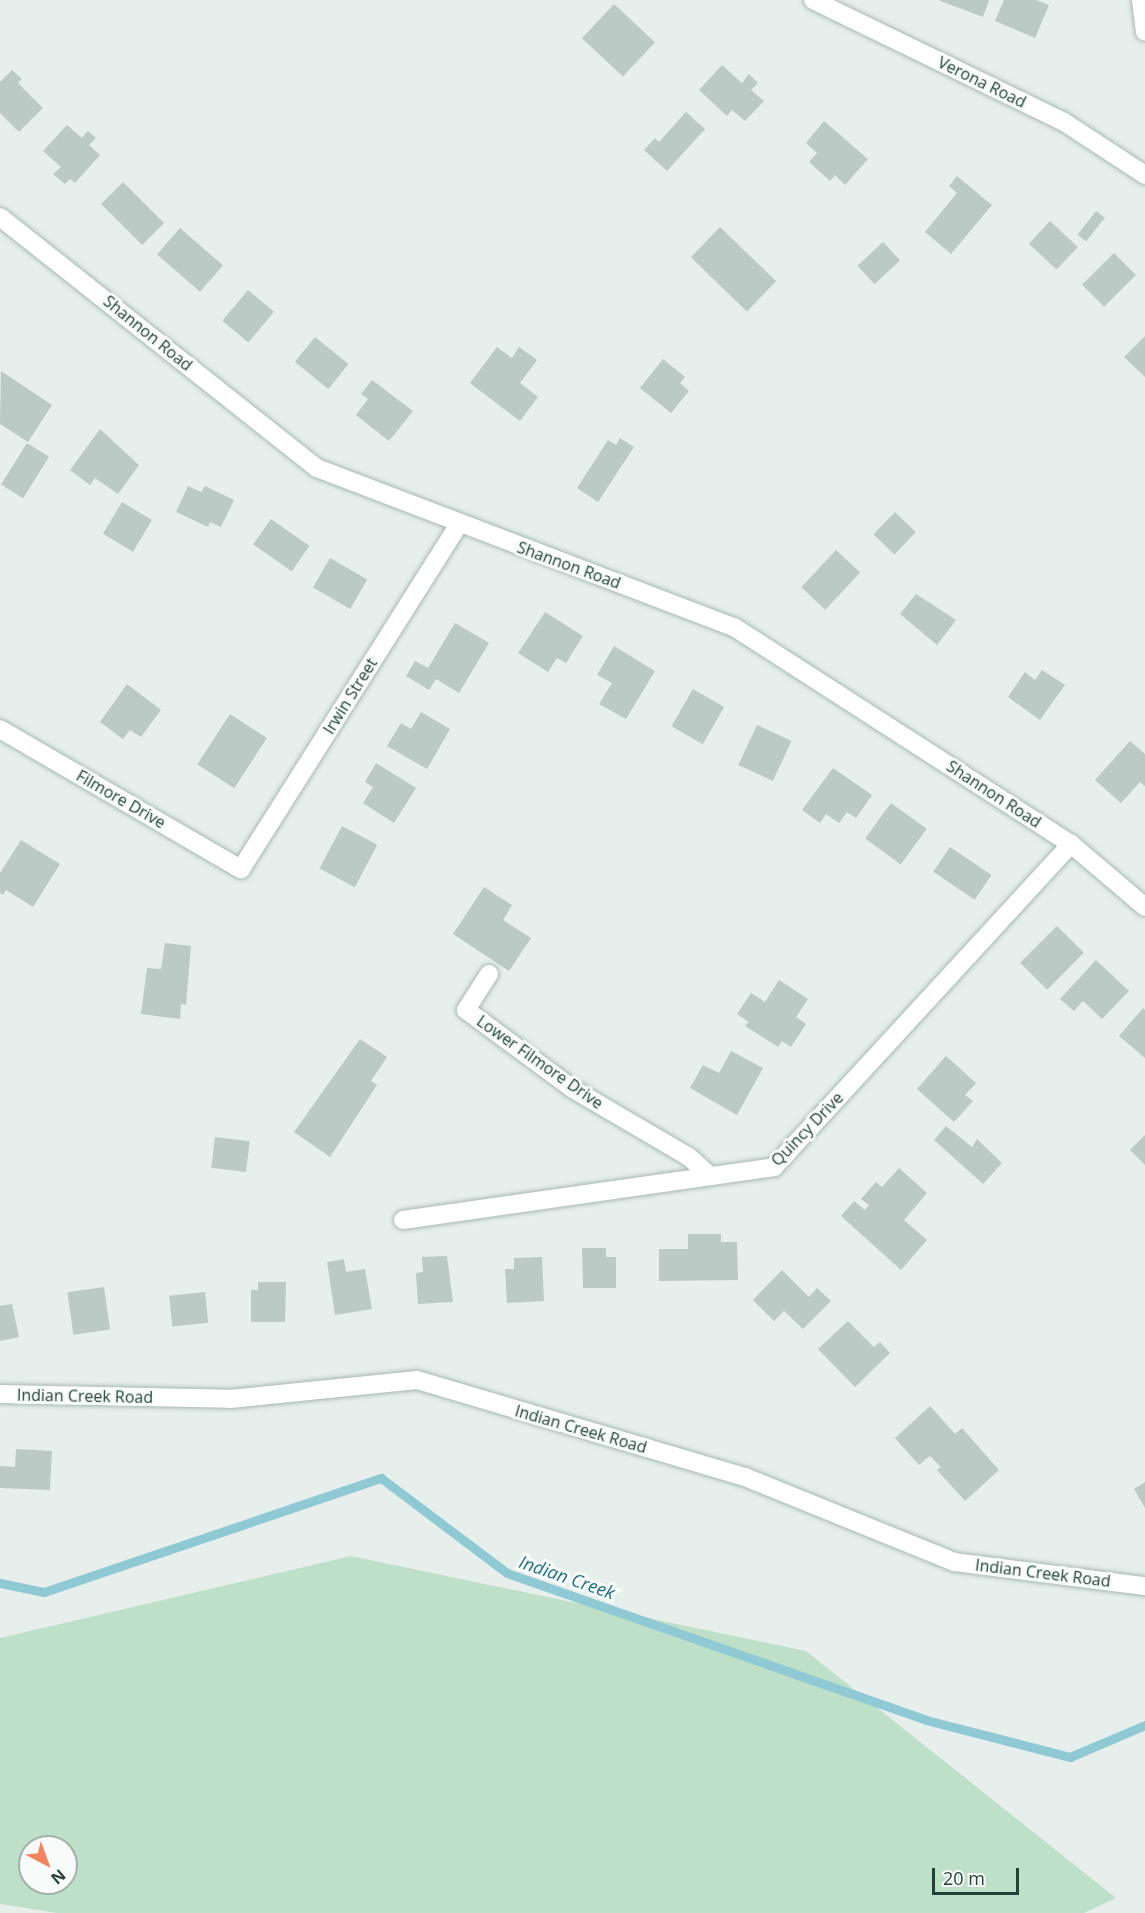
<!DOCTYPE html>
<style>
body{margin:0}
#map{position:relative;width:1145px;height:1913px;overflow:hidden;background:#e6efeb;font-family:"Open Sans",sans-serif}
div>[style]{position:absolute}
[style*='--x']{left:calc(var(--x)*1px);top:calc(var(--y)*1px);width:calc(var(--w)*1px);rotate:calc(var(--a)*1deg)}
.green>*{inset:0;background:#bfe0c8}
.stream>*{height:9px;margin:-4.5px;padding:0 4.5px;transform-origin:4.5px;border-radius:4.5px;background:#8ec9d4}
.building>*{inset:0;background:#bbcac4;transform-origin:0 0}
.roads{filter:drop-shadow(0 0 2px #a8b8b2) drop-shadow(0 0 2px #a8b8b2)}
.minor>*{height:18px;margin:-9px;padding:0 9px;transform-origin:9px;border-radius:9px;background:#fff}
.tertiary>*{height:18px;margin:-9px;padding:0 9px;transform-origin:9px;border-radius:9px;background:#fff}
span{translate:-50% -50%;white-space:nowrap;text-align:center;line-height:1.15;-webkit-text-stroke:6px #f7fbf9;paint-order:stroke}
.street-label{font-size:16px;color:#24423a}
.water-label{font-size:18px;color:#1c6f80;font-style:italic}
.north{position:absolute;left:18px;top:1835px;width:60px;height:60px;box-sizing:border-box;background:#f7fbf9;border:2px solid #a3b1ad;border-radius:50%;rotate:139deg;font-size:16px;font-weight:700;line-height:24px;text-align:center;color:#24423a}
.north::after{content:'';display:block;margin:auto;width:21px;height:27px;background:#f4845f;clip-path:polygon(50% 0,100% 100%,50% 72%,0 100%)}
.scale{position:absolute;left:932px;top:1868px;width:87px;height:27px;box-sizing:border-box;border:3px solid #24423a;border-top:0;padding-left:8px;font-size:18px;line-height:21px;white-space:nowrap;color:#24423a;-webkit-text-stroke:4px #f7fbf9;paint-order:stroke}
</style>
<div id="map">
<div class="green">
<div style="clip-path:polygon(evenodd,351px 1556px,806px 1651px,1116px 1898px,1084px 1913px,57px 1913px,0 1904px,0 1638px,351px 1556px,30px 1847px,66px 1847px,66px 1883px,30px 1883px,30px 1847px)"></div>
</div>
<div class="stream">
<div style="--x:0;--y:1583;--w:45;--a:11.6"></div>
<div style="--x:44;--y:1592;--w:356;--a:-18.7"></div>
<div style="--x:381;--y:1478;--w:158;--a:37"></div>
<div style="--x:507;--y:1573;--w:444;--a:19.3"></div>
<div style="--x:926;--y:1720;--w:149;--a:14.4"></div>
<div style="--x:1070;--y:1757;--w:82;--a:-23.1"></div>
</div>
<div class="building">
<div style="clip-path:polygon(938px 0,989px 0,983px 17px)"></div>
<div style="clip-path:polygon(1004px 0,1036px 0,1049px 5px,1035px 38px,995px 21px)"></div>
<div style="left:614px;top:4px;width:56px;height:47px;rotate:43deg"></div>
<div style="clip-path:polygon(722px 65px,742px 83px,749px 74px,758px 83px,751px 90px,764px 101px,745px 121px,732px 110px,727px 116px,699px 90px)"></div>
<div style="clip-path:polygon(12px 70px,22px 79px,18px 83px,43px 108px,19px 132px,0 113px,0 82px)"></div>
<div style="clip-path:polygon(686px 112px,705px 129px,667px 171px,644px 150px,655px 138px,659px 142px)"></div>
<div style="clip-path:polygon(824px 121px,868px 159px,845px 185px,835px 175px,830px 181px,809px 162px,817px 153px,806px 143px)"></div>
<div style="clip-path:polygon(67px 125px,82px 138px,88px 131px,96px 138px,89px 145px,100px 155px,75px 183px,70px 179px,65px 184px,53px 174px,61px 167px,43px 151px)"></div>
<div style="clip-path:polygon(957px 176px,992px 205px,951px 254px,925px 232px,957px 193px,949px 186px)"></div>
<div style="left:123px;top:182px;width:58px;height:31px;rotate:45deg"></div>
<div style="left:1096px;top:211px;width:11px;height:30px;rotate:38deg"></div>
<div style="left:1050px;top:221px;width:38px;height:31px;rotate:43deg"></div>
<div style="left:720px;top:227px;width:78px;height:42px;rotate:44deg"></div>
<div style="left:180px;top:228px;width:57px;height:35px;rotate:41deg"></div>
<div style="left:883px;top:242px;width:25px;height:35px;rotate:47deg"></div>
<div style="left:1114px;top:253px;width:31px;height:45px;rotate:45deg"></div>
<div style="left:248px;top:290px;width:34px;height:40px;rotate:40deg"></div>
<div style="clip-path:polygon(1145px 336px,1145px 377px,1124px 357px)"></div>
<div style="left:315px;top:337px;width:43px;height:32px;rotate:39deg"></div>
<div style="clip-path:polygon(497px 347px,512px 358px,519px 347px,537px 360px,520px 383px,538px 397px,520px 421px,470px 383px)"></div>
<div style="clip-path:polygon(663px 359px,685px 377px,680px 383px,689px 391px,671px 413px,640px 388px)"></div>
<div style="clip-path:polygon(1px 371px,52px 405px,28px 442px,0 424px)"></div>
<div style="clip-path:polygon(372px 380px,413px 411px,389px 441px,356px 415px,368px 399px,361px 394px)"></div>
<div style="clip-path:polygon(100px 429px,139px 465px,118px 494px,95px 478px,90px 485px,70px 470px)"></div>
<div style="clip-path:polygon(620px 438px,634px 447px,598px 502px,577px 488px,608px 440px,616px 445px)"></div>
<div style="left:27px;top:443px;width:26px;height:49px;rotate:32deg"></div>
<div style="clip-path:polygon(188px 486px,201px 492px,205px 486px,234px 500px,221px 527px,210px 522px,208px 527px,176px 512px)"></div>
<div style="left:122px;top:502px;width:35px;height:37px;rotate:31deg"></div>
<div style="left:895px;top:512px;width:29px;height:31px;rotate:44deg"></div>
<div style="left:271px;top:519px;width:47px;height:31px;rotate:35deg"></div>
<div style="left:836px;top:550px;width:33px;height:51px;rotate:43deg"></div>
<div style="left:330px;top:558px;width:43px;height:34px;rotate:30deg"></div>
<div style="clip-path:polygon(916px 594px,956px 620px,937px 645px,900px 614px)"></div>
<div style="clip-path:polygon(545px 612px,583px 636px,566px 663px,557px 658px,548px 672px,518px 653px)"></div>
<div style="clip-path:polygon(455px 623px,489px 643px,459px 693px,436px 679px,429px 690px,406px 676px,415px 661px,428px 668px)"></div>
<div style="clip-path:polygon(614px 646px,655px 671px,626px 719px,599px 704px,612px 683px,597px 675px)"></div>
<div style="clip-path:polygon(1042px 670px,1065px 685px,1040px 720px,1008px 697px,1025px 672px,1035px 680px)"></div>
<div style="clip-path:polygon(127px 684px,161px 710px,141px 737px,130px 730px,123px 739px,100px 722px)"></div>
<div style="left:693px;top:689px;width:36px;height:43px;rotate:30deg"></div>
<div style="clip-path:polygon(421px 712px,450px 729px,427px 769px,387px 746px,401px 723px,411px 729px)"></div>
<div style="left:230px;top:714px;width:44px;height:60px;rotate:33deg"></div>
<div style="left:757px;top:725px;width:38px;height:44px;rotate:25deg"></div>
<div style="clip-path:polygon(1130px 741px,1145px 754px,1145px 786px,1140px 782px,1121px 803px,1095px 780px)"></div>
<div style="clip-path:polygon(376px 763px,416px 788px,394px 823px,363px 803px,373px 787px,365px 782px)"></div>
<div style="clip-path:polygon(833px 768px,872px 795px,856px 818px,847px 812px,839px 823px,826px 814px,820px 823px,802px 810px)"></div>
<div style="left:891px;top:803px;width:44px;height:44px;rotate:36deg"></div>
<div style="left:342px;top:826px;width:40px;height:48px;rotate:28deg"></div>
<div style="clip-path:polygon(21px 840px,60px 864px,33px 907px,6px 890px,3px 895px,0 893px,0 873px)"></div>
<div style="left:950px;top:847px;width:50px;height:30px;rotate:34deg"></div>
<div style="clip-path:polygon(484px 887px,512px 905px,503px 920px,531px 938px,509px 971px,453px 934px)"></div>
<div style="left:1057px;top:926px;width:38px;height:52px;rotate:45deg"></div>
<div style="clip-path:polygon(165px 943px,191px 946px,186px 1005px,181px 1004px,180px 1019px,141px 1014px,147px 968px,161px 969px)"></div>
<div style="clip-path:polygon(1096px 960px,1129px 991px,1102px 1019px,1083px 1001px,1074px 1011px,1060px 999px)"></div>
<div style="clip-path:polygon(779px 980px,808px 999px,796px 1017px,806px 1024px,791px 1047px,782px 1041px,778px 1047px,745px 1026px,749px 1022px,737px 1014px,751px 993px,765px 1002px)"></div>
<div style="clip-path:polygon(1143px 1008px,1145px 1010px,1145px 1058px,1119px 1036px)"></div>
<div style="clip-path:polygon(360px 1039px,387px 1057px,371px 1081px,377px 1085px,330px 1157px,294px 1132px)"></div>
<div style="clip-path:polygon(731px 1051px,763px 1068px,737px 1115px,690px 1088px,703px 1065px,719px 1073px)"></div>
<div style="clip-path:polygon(946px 1056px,976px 1083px,965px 1095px,973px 1101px,954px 1122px,917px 1089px)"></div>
<div style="clip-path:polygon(946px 1126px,972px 1147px,977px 1139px,1002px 1163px,983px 1184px,934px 1140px)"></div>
<div style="clip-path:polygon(1145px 1135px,1145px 1165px,1130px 1150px)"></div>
<div style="left:215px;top:1137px;width:35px;height:31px;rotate:7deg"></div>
<div style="clip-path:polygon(899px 1168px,927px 1193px,904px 1220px,927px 1240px,901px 1270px,841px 1216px,854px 1201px,865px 1210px,869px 1205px,861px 1199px,876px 1182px,882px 1187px)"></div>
<div style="clip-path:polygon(688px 1234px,721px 1234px,721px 1242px,737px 1242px,738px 1280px,659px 1281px,659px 1249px,688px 1249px)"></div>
<div style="clip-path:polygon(582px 1248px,606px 1248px,606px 1257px,616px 1257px,616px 1288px,583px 1288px)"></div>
<div style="clip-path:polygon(447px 1256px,453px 1302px,418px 1304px,416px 1273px,423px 1272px,422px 1257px)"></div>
<div style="clip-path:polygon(542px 1257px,544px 1301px,507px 1303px,505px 1269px,514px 1269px,514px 1258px)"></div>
<div style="clip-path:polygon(344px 1259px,346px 1272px,365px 1269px,372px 1309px,335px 1315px,327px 1262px)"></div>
<div style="clip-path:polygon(782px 1270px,809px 1297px,817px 1288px,831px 1301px,803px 1329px,784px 1311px,774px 1321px,753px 1300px)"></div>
<div style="clip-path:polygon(258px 1282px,286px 1282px,285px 1322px,251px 1322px,251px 1290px,258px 1290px)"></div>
<div style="left:104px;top:1287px;width:43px;height:37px;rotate:82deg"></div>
<div style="left:205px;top:1292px;width:31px;height:36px;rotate:84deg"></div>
<div style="clip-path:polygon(12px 1304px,19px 1337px,0 1341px,0 1306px)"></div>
<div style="clip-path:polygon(848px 1321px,874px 1347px,880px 1342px,890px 1353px,855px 1387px,818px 1349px)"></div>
<div style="clip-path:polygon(930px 1406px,955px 1434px,962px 1428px,999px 1470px,965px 1501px,937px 1470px,941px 1467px,930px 1456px,919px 1465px,895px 1438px)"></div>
<div style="clip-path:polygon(16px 1449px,52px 1451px,50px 1490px,0 1488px,0 1466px,15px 1467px)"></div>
<div style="clip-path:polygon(1145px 1482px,1145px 1508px,1134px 1489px)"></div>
</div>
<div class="roads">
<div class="minor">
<div style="--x:1141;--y:0;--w:32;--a:83"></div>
<div style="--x:0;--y:729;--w:279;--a:30.2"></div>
<div style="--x:241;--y:869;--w:408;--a:-57.7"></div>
<div style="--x:489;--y:974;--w:43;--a:122.6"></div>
<div style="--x:466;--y:1010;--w:133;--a:36.4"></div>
<div style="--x:573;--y:1089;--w:134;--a:30.4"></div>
<div style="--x:689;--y:1157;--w:28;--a:42"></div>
<div style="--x:403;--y:1220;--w:375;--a:-8.1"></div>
<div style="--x:774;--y:1167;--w:439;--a:-47.4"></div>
<div style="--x:0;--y:1394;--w:230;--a:1.2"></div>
<div style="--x:230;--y:1399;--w:188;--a:-5.8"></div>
<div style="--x:417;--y:1380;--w:342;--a:16.5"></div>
<div style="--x:745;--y:1477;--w:226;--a:22.1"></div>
<div style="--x:954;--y:1562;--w:193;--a:7.2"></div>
</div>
<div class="tertiary">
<div style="--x:813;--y:0;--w:279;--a:25.9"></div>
<div style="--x:1064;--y:122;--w:97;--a:33.2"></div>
<div style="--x:0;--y:217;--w:404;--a:38.4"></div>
<div style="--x:317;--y:468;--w:446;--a:20.9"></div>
<div style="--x:734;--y:627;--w:401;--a:32.8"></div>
<div style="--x:1071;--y:844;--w:97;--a:40.4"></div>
</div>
</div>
<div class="street-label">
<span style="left:982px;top:82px;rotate:26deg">Verona Road</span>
<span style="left:148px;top:333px;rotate:39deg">Shannon Road</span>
<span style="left:569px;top:565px;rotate:20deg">Shannon Road</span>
<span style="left:350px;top:696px;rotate:-58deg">Irwin Street</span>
<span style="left:994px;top:794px;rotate:33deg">Shannon Road</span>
<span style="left:121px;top:799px;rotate:30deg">Filmore Drive</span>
<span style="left:540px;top:1062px;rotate:35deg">Lower Filmore Drive</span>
<span style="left:807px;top:1129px;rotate:-46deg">Quincy Drive</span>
<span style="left:85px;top:1396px;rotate:1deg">Indian Creek Road</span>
<span style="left:581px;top:1429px;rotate:16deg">Indian Creek Road</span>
<span style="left:1043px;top:1573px;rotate:7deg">Indian Creek Road</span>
</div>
<div class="water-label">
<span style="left:567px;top:1577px;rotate:19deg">Indian Creek</span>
</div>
<div class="north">N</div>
<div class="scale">20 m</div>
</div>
